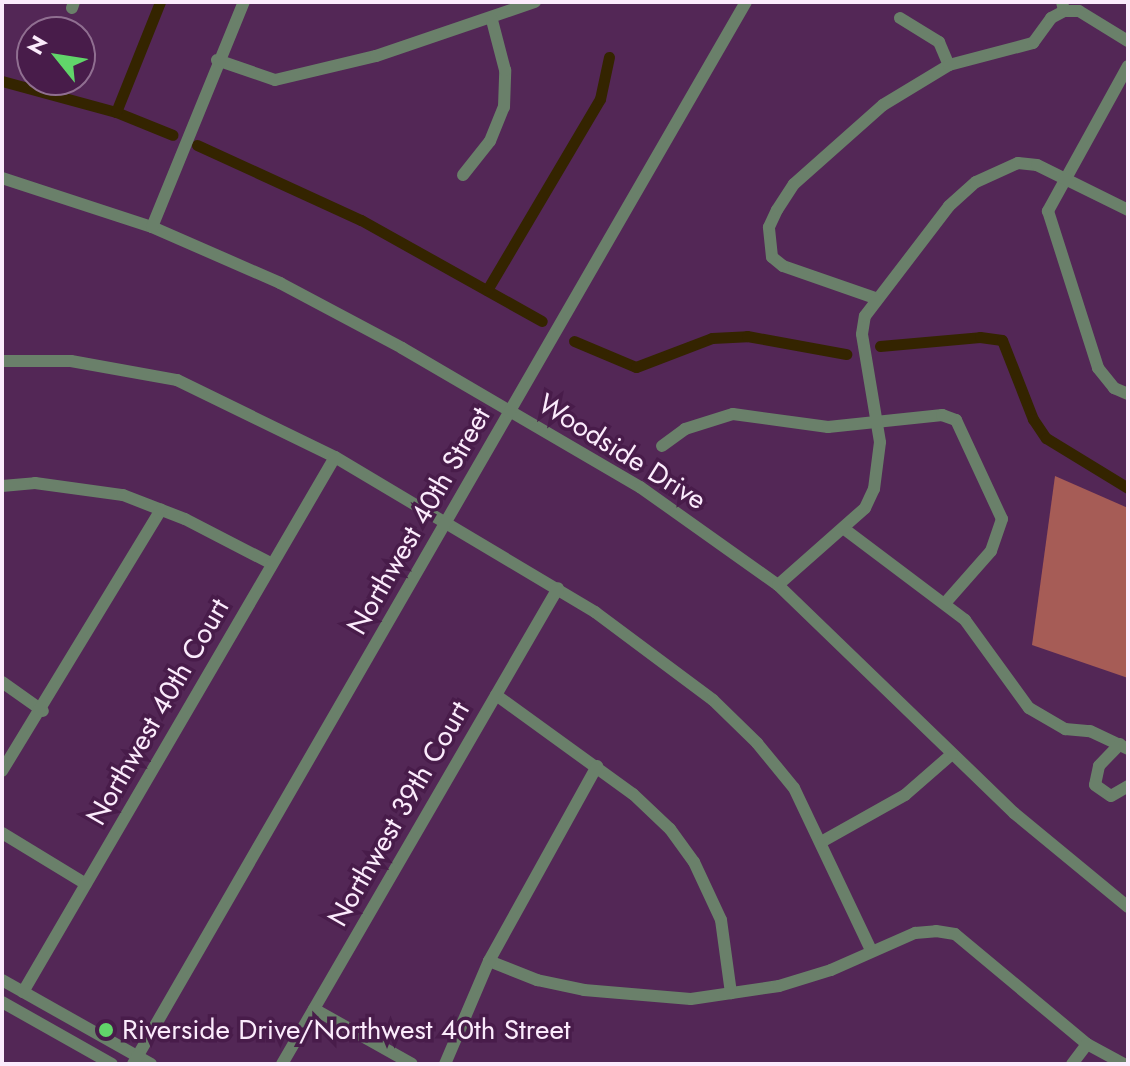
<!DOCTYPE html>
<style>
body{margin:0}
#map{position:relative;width:1130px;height:1066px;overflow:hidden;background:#532756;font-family:Jost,sans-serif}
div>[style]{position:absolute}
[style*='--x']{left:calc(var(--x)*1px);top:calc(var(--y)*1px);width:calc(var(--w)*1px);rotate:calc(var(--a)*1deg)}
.forest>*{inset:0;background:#a65c56}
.canal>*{height:11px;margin:-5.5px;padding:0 5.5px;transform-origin:5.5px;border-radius:5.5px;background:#342400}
.minor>*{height:12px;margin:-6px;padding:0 6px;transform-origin:6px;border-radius:6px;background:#6a806a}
.dots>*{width:22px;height:22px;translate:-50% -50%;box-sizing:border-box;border:4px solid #481c4a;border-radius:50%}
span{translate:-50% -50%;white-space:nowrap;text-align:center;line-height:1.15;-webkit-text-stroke:7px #481c4a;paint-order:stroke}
.street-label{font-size:28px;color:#fbebfc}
.poi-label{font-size:28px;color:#fbebfc}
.left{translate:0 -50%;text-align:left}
.frame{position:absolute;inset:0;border:4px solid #fbebfc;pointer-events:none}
.north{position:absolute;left:16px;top:16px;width:80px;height:80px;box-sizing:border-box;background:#481c4a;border:2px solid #906f91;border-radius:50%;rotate:300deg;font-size:22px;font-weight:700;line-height:32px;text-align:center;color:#fbebfc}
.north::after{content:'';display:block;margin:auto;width:28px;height:36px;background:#61d56a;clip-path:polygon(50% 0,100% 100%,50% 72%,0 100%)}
</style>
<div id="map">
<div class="forest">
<div style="clip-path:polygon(1055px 476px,1128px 508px,1128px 678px,1032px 645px)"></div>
</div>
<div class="canal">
<div style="--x:2;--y:81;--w:118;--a:15.2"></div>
<div style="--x:116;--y:112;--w:61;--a:22"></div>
<div style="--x:116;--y:112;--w:118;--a:-68.2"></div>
<div style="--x:197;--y:145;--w:180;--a:24.6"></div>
<div style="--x:361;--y:220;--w:207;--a:29.2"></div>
<div style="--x:487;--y:290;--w:222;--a:-59.4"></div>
<div style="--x:600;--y:99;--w:43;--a:-77.9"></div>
<div style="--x:574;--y:341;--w:67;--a:22.8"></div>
<div style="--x:636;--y:367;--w:81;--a:-20.9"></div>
<div style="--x:712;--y:338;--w:35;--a:-3"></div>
<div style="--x:747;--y:336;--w:101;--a:10.3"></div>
<div style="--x:880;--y:346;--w:100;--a:-5.1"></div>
<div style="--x:980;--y:337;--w:22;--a:8"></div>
<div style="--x:1002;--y:340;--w:85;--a:68.6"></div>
<div style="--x:1033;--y:419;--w:23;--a:56"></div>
<div style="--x:1046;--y:438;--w:96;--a:31.4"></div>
</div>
<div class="minor">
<div style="--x:1062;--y:2;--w:9;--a:77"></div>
<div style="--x:1064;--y:11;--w:15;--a:0"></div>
<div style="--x:1079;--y:11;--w:57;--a:31.5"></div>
<div style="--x:72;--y:8;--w:6;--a:-72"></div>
<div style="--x:900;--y:18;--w:46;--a:31.6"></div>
<div style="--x:939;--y:42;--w:25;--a:67"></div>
<div style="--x:217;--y:60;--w:61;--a:19"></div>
<div style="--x:275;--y:80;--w:104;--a:-13.4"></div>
<div style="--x:376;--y:56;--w:168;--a:-18.8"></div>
<div style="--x:1128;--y:66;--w:166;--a:118.9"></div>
<div style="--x:1048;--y:211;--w:165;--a:72.3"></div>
<div style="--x:1098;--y:368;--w:26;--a:51"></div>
<div style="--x:1114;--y:388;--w:15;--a:23"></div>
<div style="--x:463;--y:175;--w:43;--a:-51.5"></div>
<div style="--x:490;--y:141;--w:37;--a:-68"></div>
<div style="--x:504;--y:107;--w:37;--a:-88"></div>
<div style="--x:505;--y:70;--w:52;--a:-104.6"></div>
<div style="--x:2;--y:178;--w:158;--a:18.1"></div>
<div style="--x:152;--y:227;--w:140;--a:23.6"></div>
<div style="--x:280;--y:283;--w:138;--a:28"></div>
<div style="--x:402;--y:348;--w:276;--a:30.3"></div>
<div style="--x:640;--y:487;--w:169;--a:35.4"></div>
<div style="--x:778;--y:585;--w:328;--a:44"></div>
<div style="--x:1014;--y:813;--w:148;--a:39.5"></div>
<div style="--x:152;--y:227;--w:243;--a:-67.8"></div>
<div style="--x:875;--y:298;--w:97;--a:-160.8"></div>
<div style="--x:783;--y:266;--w:14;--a:-141"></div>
<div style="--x:772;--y:257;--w:30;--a:-96"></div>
<div style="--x:769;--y:227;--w:19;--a:-65"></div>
<div style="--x:777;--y:210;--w:31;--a:-57"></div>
<div style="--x:794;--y:184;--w:119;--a:-41.6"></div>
<div style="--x:883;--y:105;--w:77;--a:-31.2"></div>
<div style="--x:949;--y:65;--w:87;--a:-14.7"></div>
<div style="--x:1033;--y:43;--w:31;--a:-54"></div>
<div style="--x:1051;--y:18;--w:15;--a:-28"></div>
<div style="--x:2;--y:361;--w:69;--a:0"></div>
<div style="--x:71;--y:361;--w:108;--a:10.2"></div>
<div style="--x:177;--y:380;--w:176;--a:26"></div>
<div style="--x:335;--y:457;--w:303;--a:30.8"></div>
<div style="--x:595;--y:612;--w:147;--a:36.7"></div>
<div style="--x:713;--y:700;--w:62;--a:44.3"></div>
<div style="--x:757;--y:743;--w:58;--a:50.6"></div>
<div style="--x:794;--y:788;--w:179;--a:64.6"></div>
<div style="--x:662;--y:446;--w:29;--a:-36"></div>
<div style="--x:685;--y:429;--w:50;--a:-17.4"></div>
<div style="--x:733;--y:414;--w:96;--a:7.8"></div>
<div style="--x:828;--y:427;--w:115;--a:-6"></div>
<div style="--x:942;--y:415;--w:15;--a:20"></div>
<div style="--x:956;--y:420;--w:109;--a:65.1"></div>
<div style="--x:1002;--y:519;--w:34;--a:109"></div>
<div style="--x:991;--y:551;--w:68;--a:131.4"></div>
<div style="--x:2;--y:486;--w:33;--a:-5"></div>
<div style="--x:35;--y:483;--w:89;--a:7.8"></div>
<div style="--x:123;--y:495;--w:66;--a:21.2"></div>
<div style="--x:185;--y:519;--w:98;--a:27.3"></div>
<div style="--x:843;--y:528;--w:153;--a:37"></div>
<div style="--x:965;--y:620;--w:109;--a:54"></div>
<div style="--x:1029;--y:708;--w:42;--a:30.3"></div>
<div style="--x:1065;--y:729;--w:25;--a:5"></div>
<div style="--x:1090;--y:731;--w:42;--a:25.3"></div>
<div style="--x:778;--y:585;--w:116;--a:-41.5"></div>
<div style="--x:865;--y:508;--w:21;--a:-65"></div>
<div style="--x:874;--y:489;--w:47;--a:-82.7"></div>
<div style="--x:880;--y:442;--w:109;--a:-99.5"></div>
<div style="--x:862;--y:334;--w:18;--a:-81"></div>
<div style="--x:865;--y:316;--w:138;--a:-52.6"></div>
<div style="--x:949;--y:206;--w:36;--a:-42"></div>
<div style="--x:976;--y:182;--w:46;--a:-24.3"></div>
<div style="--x:1018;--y:163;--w:19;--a:6"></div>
<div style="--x:1037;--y:165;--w:102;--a:26.3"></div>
<div style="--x:2;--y:682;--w:50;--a:35.3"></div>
<div style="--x:496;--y:695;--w:169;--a:35.9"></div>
<div style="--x:633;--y:794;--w:51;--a:43.4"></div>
<div style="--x:670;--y:829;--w:41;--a:54"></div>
<div style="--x:694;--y:862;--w:64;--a:65"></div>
<div style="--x:721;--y:920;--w:74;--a:82.2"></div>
<div style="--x:1120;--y:744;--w:30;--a:134"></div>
<div style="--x:1099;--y:766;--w:19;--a:102"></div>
<div style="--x:1095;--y:785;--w:19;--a:35"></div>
<div style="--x:1111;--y:796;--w:20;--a:-30"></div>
<div style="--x:2;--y:771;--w:306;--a:-58.7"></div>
<div style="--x:2;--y:833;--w:98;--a:31.3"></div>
<div style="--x:823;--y:841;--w:94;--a:-29.3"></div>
<div style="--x:905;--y:795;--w:62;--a:-41.1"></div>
<div style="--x:489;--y:961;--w:52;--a:21.6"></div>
<div style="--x:537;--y:980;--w:48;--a:12"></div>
<div style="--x:584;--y:990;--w:107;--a:4.8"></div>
<div style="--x:691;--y:999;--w:89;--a:-8.4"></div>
<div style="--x:779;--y:986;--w:54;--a:-17.1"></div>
<div style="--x:831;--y:970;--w:92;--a:-23.8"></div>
<div style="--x:915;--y:933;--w:21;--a:-5"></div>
<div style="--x:936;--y:931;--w:19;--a:9"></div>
<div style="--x:955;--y:934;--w:172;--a:39.8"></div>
<div style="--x:1087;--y:1044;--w:42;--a:28.4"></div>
<div style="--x:2;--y:980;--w:171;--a:29.4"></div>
<div style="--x:23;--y:992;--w:619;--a:-59.75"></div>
<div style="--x:2;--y:1002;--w:126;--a:29.4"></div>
<div style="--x:314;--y:1009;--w:112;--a:29.3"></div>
<div style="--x:133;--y:1064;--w:1226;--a:-60.01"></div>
<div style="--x:282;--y:1064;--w:550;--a:-59.89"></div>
<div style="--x:445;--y:1064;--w:112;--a:-66.9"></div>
<div style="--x:489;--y:961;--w:223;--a:-61"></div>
<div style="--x:1072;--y:1064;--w:25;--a:-53"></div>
</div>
<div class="dots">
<div style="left:106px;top:1030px;background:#61d56a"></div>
</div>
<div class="street-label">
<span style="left:622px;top:452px;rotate:32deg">Woodside Drive</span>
<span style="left:419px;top:521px;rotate:-60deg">Northwest 40th Street</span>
<span style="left:158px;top:712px;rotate:-60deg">Northwest 40th Court</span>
<span style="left:399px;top:814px;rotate:-60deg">Northwest 39th Court</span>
</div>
<div class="poi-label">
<span class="left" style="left:122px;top:1030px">Riverside Drive/Northwest 40th Street</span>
</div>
<div class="frame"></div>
<div class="north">N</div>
</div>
